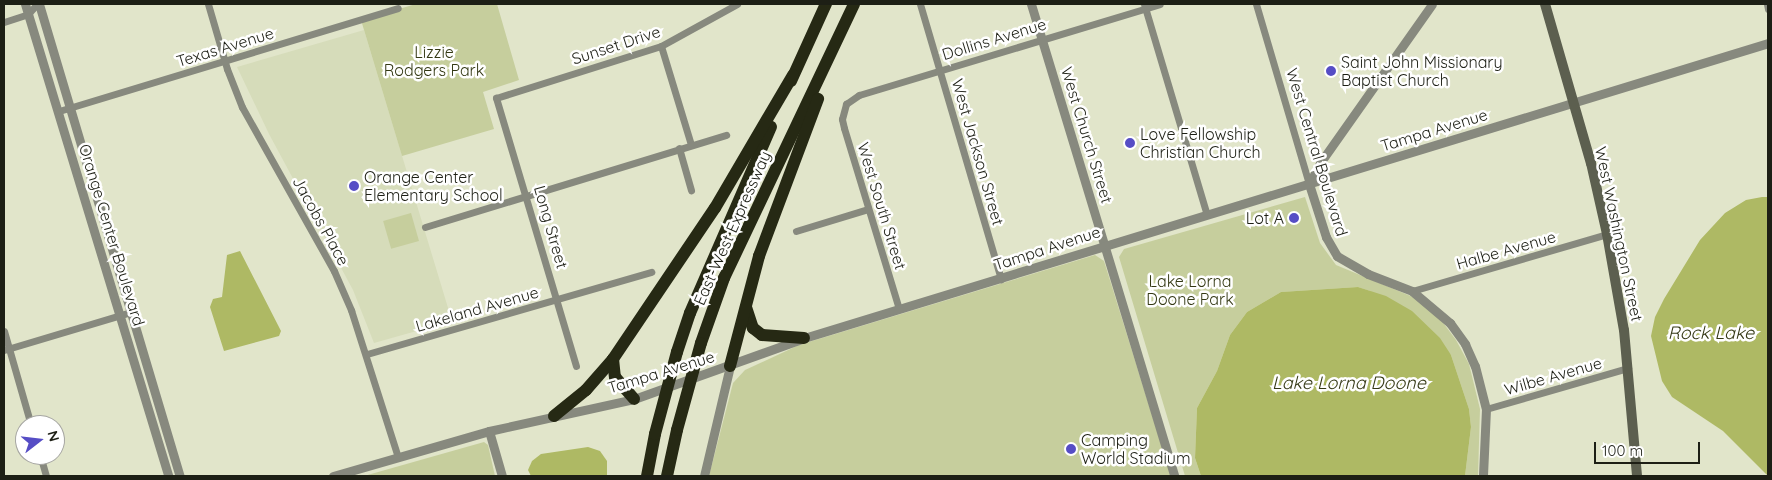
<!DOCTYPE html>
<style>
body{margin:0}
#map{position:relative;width:1772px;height:480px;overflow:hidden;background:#e1e5ca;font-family:Quicksand,sans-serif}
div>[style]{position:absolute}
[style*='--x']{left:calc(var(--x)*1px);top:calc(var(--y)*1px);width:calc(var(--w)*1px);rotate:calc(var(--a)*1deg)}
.built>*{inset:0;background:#d6dcba}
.green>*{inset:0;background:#c6ce9d;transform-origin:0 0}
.water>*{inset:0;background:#aeb964}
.minor>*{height:7px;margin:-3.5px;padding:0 3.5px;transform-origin:3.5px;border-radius:3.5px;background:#87897e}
.tertiary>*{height:9px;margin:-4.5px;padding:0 4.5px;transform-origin:4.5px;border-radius:4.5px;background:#87897e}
.secondary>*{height:10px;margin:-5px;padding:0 5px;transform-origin:5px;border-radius:5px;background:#5c5f4f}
.motorway>*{height:12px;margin:-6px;padding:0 6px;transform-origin:6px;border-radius:6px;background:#262914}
.motorway-bridge>*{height:12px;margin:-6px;padding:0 6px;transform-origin:6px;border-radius:6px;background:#262914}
.dots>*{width:14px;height:14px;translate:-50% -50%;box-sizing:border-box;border:2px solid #fff;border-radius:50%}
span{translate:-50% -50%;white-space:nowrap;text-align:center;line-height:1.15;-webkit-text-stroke:5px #fff;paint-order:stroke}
.street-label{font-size:16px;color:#1d1f15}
.park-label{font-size:16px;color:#343914}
.poi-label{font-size:16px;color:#1d1f15}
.left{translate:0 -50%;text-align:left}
.right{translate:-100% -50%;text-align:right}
.water-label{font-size:18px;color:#343814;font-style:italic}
.frame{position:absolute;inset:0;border:5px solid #1d1f15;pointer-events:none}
.north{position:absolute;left:15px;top:415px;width:50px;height:50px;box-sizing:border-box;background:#fff;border:1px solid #a5a5a1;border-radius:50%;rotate:74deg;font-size:14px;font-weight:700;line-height:20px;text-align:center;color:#1d1f15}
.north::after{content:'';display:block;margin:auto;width:18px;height:22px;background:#564dc5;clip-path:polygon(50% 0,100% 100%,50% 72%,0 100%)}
.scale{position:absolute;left:1594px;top:442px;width:106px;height:22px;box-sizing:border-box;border:2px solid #1d1f15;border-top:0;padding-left:6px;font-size:15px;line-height:18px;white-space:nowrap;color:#1d1f15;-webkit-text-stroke:4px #fff;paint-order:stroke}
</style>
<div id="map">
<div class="built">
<div style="clip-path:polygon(364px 30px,452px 321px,374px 343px,353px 290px,269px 134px,237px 67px)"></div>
</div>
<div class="green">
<div style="clip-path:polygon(416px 4px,497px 4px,519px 80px,483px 92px,494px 129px,402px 156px,361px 20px)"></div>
<div style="clip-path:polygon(1305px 197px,1320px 243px,1336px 265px,1413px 297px,1438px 316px,1456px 340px,1469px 364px,1480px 409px,1478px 476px,1465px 476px,1471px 427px,1469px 409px,1451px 355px,1370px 291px,1358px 287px,1281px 292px,1247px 312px,1230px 335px,1217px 371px,1197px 408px,1195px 458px,1201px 476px,1185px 476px,1119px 257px,1124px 249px)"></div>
<div style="left:411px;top:213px;width:29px;height:29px;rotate:74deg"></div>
<div style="clip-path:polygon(1095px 255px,1104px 261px,1171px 476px,709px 476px,733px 383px,745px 370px,799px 345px)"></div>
<div style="clip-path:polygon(484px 442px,488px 445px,495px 476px,364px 476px)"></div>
</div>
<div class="water">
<div style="clip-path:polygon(1762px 197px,1768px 197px,1768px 476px,1723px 431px,1672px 397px,1662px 381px,1651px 336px,1655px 317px,1664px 299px,1700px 240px,1725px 213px,1746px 200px)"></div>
<div style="clip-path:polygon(240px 251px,281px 331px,279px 336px,224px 351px,210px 307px,213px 299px,222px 297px,227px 255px)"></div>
<div style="clip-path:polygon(1358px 287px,1386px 296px,1412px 311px,1440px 338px,1451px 355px,1469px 409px,1471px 427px,1465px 476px,1201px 476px,1195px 458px,1197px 408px,1217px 371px,1230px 335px,1247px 312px,1281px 292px)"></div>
<div style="clip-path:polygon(588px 447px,600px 451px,607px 461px,607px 476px,531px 476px,528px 470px,532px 461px,541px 454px)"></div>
</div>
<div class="minor">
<div style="--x:208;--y:4;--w:68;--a:73.7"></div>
<div style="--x:227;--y:69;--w:41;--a:68.5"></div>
<div style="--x:242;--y:107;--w:188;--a:60.7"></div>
<div style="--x:334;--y:271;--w:43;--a:66.4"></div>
<div style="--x:351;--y:310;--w:154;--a:72.3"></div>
<div style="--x:920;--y:4;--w:287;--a:73.6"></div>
<div style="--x:1144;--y:4;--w:220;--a:73.4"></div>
<div style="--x:1256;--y:4;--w:188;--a:73.6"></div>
<div style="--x:1767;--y:4;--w:5;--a:79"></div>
<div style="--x:4;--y:22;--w:25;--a:-18"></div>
<div style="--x:28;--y:14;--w:13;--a:-48"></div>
<div style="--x:661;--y:46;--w:103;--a:73.1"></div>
<div style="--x:59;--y:111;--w:354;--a:-16.9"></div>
<div style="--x:679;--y:148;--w:44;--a:74.1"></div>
<div style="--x:425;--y:227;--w:315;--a:-17"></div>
<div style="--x:796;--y:231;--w:75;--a:-17"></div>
<div style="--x:1412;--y:291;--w:203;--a:-16.3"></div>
<div style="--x:899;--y:309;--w:189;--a:-106.9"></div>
<div style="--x:844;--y:128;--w:9;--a:-103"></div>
<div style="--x:842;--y:119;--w:16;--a:-75"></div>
<div style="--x:846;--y:104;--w:16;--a:-35"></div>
<div style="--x:859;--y:95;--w:314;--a:-16.8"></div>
<div style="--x:4;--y:331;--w:98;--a:74"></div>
<div style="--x:4;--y:350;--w:133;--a:-16.7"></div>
<div style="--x:367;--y:354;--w:296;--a:-16.1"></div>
<div style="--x:576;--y:366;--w:280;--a:-106.6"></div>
<div style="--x:496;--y:98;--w:173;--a:-17.5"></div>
<div style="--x:661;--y:46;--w:87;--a:-28.9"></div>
<div style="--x:1486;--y:409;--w:148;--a:-16.1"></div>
<div style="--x:40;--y:455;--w:22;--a:74"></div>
</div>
<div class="tertiary">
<div style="--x:25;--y:4;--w:493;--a:73.1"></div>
<div style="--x:39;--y:4;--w:493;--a:73.4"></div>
<div style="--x:1031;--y:4;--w:493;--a:73.1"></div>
<div style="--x:1309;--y:184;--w:56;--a:72.2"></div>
<div style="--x:1326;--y:237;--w:22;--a:60"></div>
<div style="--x:1337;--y:256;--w:36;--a:30"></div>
<div style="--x:1368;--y:274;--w:47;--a:21.1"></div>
<div style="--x:1412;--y:291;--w:50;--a:40.1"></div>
<div style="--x:1450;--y:323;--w:26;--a:54"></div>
<div style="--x:1465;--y:344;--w:24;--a:66"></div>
<div style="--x:1475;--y:366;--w:44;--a:75.7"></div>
<div style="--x:1486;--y:409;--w:67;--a:92.6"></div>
<div style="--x:1309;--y:184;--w:24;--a:-62"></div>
<div style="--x:1320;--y:163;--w:194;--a:-54.8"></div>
<div style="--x:489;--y:431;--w:47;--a:73.9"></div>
<div style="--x:333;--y:476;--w:162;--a:-16.1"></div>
<div style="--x:489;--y:431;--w:148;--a:-12.4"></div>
<div style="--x:634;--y:399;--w:181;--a:-19.7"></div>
<div style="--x:804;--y:338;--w:1008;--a:-17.01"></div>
<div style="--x:704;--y:476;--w:113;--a:-76.7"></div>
</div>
<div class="secondary">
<div style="--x:1545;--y:4;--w:166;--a:73.9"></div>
<div style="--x:1591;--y:163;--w:73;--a:77.3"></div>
<div style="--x:1607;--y:234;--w:97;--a:80"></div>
<div style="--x:1624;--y:330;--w:147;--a:84.9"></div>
</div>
<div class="motorway">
<div style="--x:791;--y:81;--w:85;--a:-65.6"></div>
<div style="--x:746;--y:307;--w:22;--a:72"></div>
<div style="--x:753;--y:328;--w:11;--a:38"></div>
<div style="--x:762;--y:335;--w:42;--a:4.1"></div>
<div style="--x:701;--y:343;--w:69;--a:-70.5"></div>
<div style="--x:724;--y:278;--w:303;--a:-64.6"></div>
<div style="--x:677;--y:352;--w:41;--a:-71.6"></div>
<div style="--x:690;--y:313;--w:203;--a:-66.5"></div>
<div style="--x:613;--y:359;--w:18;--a:84"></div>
<div style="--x:615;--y:377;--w:29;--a:49"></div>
<div style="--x:730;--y:366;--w:114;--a:-75.2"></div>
<div style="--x:759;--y:256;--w:168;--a:-69.4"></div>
<div style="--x:554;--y:416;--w:41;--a:-39.1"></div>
<div style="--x:586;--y:390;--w:41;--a:-48.9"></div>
<div style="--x:613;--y:359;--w:182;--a:-56"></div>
<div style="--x:715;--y:208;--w:154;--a:-59.6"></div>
<div style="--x:647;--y:476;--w:43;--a:-79.2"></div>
<div style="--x:667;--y:476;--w:47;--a:-77.7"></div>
</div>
<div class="motorway-bridge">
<div style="--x:677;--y:430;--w:90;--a:-74.6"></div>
<div style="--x:655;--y:434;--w:85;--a:-75"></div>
</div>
<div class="dots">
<div style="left:1331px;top:71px;background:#564dc5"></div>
<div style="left:1130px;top:143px;background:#564dc5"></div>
<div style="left:354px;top:186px;background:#564dc5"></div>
<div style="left:1294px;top:218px;background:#564dc5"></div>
<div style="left:1071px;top:449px;background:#564dc5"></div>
</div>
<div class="street-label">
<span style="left:994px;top:39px;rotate:-17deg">Dollins Avenue</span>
<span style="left:616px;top:45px;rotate:-18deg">Sunset Drive</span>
<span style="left:225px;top:47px;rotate:-17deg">Texas Avenue</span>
<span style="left:1434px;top:130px;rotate:-17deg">Tampa Avenue</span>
<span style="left:1087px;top:135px;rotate:73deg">West Church Street</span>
<span style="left:978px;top:152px;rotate:74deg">West Jackson Street</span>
<span style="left:1317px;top:152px;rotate:73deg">West Central Boulevard</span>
<span style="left:882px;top:206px;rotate:73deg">West South Street</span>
<span style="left:321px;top:221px;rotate:61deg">Jacobs Place</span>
<span style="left:551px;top:227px;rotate:74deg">Long Street</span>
<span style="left:732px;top:228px;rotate:-66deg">East-West Expressway</span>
<span style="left:1619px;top:234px;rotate:78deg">West Washington Street</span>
<span style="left:112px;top:235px;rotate:73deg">Orange Center Boulevard</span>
<span style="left:1047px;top:248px;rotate:-18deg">Tampa Avenue</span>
<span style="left:1506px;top:250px;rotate:-16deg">Halbe Avenue</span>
<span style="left:477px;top:309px;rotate:-16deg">Lakeland Avenue</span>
<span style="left:661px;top:372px;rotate:-17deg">Tampa Avenue</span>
<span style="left:1553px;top:376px;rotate:-16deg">Wilbe Avenue</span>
</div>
<div class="park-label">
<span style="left:434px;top:61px">Lizzie<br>Rodgers Park</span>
<span style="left:1190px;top:290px">Lake Lorna<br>Doone Park</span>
</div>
<div class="poi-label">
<span class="left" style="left:1341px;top:71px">Saint John Missionary<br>Baptist Church</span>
<span class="left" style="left:1140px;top:143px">Love Fellowship<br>Christian Church</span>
<span class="left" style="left:364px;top:186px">Orange Center<br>Elementary School</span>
<span class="right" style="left:1284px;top:218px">Lot A</span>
<span class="left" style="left:1081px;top:449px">Camping<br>World Stadium</span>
</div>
<div class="water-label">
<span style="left:1711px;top:333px">Rock Lake</span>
<span style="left:1349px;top:383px">Lake Lorna Doone</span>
</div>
<div class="frame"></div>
<div class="north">N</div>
<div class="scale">100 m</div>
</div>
